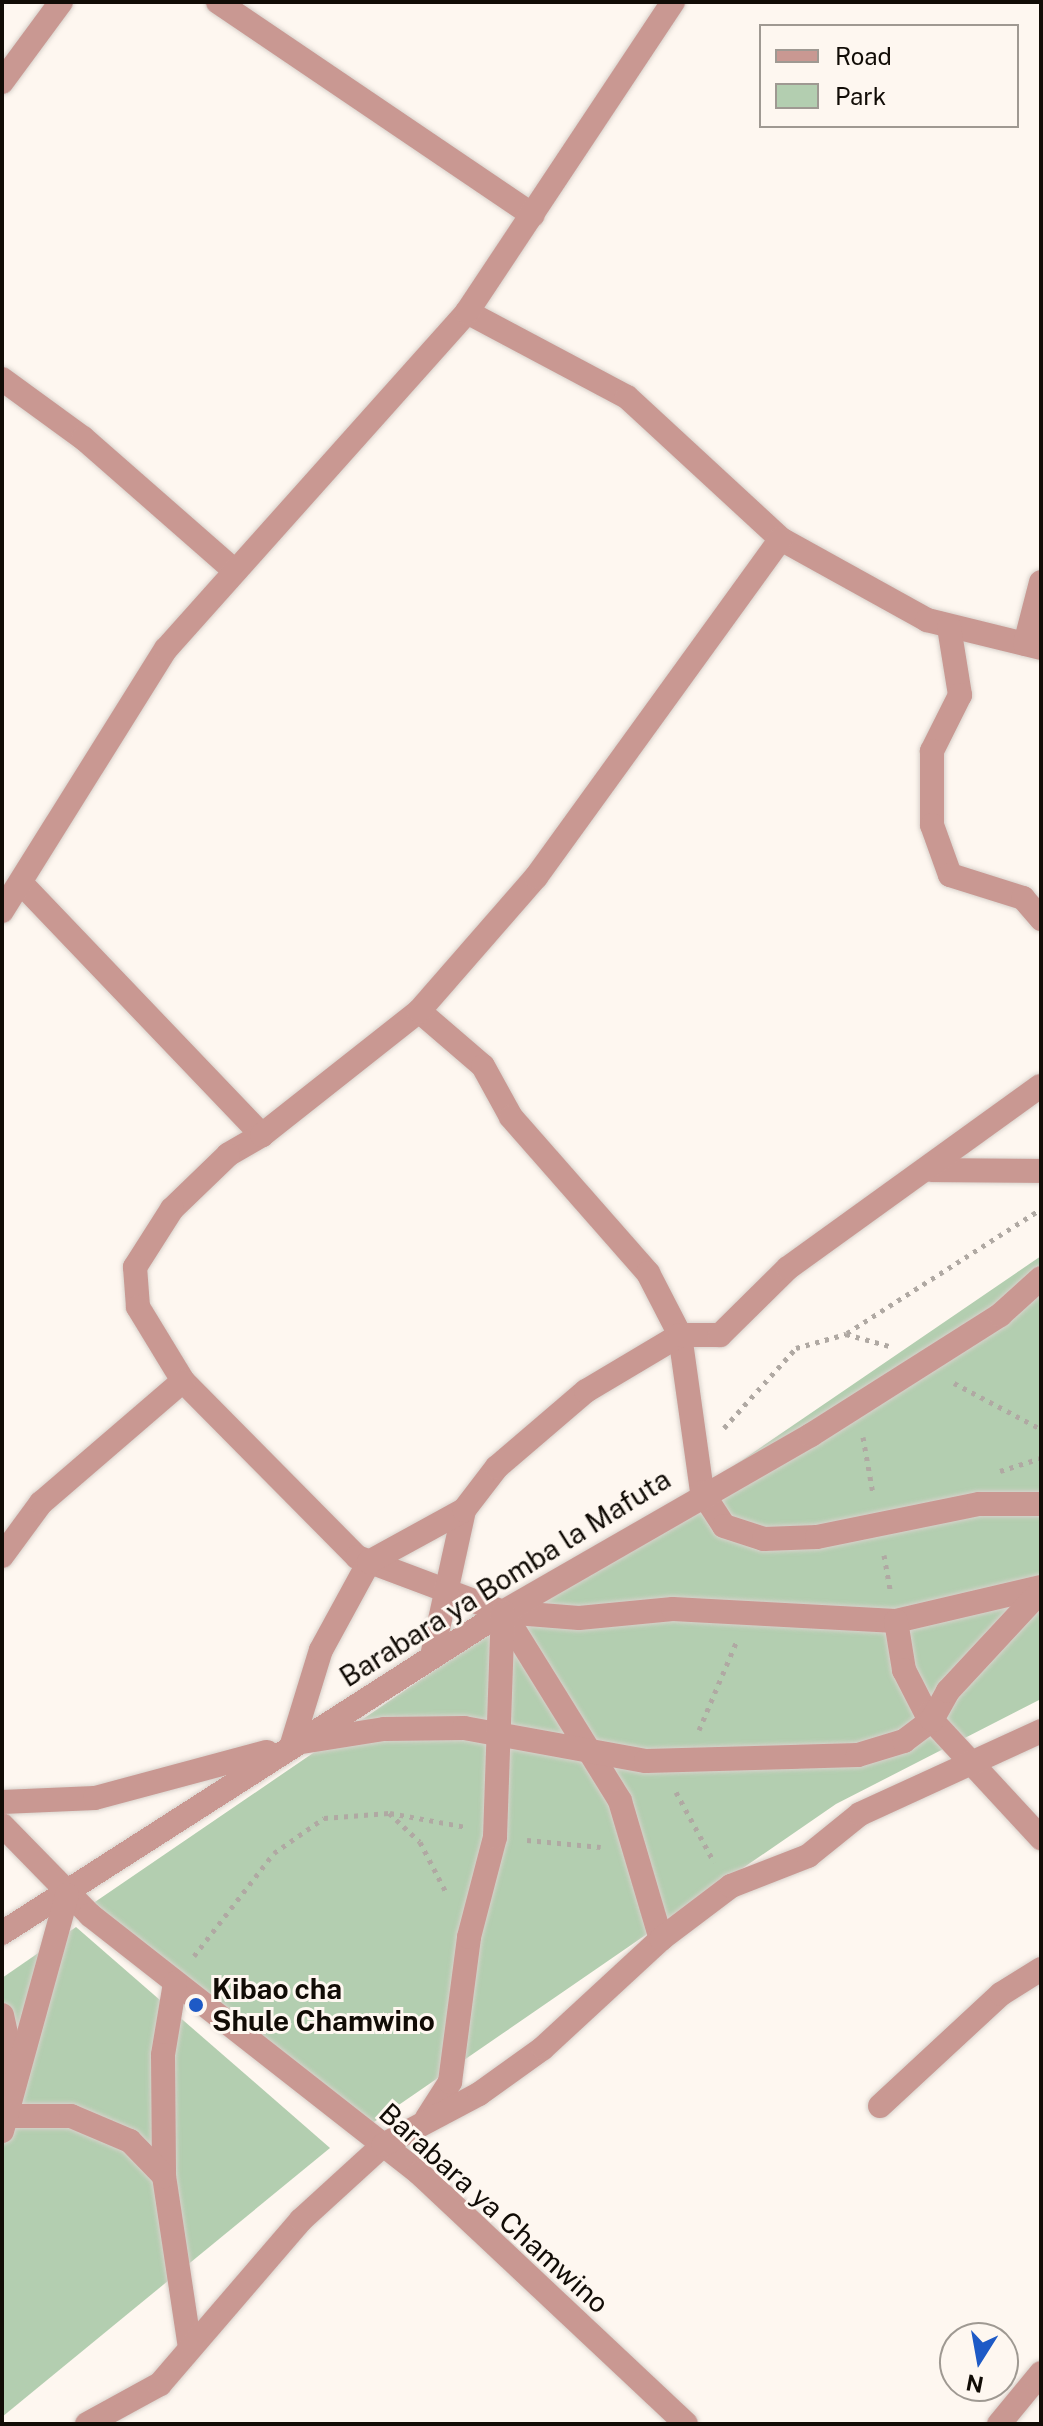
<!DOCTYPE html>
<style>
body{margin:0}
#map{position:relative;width:1043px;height:2426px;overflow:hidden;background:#fef7f0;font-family:"Public Sans",sans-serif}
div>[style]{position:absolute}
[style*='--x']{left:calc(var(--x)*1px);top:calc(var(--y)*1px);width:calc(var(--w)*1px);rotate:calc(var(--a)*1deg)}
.green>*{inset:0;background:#b3ceb0}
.path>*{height:5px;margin-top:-2.5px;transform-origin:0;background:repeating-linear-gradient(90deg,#b0a9a3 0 4px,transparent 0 10px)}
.roads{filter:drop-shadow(0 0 2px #d8d1cb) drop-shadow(0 0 2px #d8d1cb)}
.minor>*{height:24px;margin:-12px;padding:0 12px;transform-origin:12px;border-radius:12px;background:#c99892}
.dots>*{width:22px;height:22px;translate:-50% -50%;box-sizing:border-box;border:4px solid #fef7f0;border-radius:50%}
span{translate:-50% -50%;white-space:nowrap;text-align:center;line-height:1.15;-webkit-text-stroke:6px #fef7f0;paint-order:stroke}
.street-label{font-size:28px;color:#110c06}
.poi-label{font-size:28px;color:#110c06;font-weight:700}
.left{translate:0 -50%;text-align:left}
.frame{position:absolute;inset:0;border:4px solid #110c06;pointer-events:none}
.legend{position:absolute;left:759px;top:24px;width:260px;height:104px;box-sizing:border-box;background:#fef7f0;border:2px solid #9f9992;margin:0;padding:10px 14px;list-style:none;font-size:24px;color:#110c06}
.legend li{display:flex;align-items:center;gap:16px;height:40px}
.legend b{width:40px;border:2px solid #9f9992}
.north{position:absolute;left:939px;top:2322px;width:80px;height:80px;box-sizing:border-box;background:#fef7f0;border:2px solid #9f9992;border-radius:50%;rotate:191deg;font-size:22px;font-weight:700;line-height:32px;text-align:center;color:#110c06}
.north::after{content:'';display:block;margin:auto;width:28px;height:36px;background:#1e5ac6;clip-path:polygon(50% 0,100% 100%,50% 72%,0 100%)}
</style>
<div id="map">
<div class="green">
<div style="clip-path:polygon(1041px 1256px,1041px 1699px,836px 1804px,358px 2133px,92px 1904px)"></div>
<div style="clip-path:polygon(76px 1927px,330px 2148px,2px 2417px,2px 1978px)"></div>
</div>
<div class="path">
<div style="--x:847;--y:1333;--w:230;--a:-32.6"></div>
<div style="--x:954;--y:1383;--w:98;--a:27.9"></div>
<div style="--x:724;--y:1428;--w:108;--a:-48"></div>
<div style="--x:796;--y:1348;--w:52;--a:-15.6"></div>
<div style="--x:846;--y:1334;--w:49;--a:15.5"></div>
<div style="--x:863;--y:1437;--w:58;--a:80"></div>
<div style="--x:1000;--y:1471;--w:43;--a:-17.6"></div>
<div style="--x:884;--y:1555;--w:35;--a:80"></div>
<div style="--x:699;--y:1730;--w:95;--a:-67"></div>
<div style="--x:676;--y:1792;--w:80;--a:61.5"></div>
<div style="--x:390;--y:1813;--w:77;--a:10.4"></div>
<div style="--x:527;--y:1840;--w:74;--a:5.4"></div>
<div style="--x:194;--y:1956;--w:130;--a:-52.2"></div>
<div style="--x:274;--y:1853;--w:61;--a:-35"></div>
<div style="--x:324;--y:1818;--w:65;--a:-4.4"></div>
<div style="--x:389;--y:1813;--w:42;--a:43.1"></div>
<div style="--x:420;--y:1842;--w:59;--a:62.6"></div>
</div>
<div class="roads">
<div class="minor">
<div style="--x:218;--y:2;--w:380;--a:34.1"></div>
<div style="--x:2;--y:82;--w:99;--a:-53.6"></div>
<div style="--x:467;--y:312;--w:181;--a:28"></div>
<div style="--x:627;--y:397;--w:209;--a:42.7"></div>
<div style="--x:781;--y:539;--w:167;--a:29"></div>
<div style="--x:927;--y:620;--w:117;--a:13.8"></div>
<div style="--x:2;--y:379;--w:100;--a:36.1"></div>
<div style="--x:83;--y:438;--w:202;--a:41.2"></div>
<div style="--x:949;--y:627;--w:69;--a:80.8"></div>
<div style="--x:960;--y:695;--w:63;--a:116.6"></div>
<div style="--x:932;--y:751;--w:74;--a:90"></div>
<div style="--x:932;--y:825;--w:53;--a:70.2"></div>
<div style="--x:950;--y:875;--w:77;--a:17.5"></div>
<div style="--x:1023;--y:898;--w:28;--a:49"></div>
<div style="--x:1025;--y:644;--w:64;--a:-75.5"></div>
<div style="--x:21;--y:883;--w:349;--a:46.3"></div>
<div style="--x:262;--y:1135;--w:39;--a:150"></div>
<div style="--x:228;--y:1155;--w:78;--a:136"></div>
<div style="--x:172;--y:1209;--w:69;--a:122.5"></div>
<div style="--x:135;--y:1267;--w:40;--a:85.7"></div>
<div style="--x:138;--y:1307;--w:87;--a:58.7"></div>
<div style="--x:183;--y:1381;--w:247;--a:45.3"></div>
<div style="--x:357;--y:1557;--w:156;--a:20.6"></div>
<div style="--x:503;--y:1612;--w:76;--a:4.5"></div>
<div style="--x:579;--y:1618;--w:94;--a:-5.5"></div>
<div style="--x:673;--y:1609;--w:223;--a:3.1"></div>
<div style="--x:896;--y:1621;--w:149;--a:-13.2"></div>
<div style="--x:2;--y:911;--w:309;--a:-58"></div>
<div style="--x:166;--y:649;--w:452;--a:-48.2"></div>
<div style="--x:467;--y:312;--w:372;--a:-56.4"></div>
<div style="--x:419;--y:1011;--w:84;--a:40.7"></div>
<div style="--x:483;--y:1066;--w:58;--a:61.2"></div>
<div style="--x:511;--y:1117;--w:208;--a:48.7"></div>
<div style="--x:648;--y:1273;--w:70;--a:62.7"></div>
<div style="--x:680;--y:1335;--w:159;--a:82"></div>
<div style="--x:702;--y:1492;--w:40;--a:57.1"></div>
<div style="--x:724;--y:1526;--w:42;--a:18"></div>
<div style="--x:764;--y:1539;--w:53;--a:-2.2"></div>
<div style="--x:817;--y:1537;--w:165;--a:-11.5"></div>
<div style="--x:979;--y:1504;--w:62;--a:0"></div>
<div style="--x:262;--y:1135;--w:200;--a:-38.3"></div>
<div style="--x:419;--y:1011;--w:178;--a:-48.9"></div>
<div style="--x:536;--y:877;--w:417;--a:-54.1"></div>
<div style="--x:932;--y:1170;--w:109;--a:0.5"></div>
<div style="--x:2;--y:1556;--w:66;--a:-53.7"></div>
<div style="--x:41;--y:1503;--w:187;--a:-40.7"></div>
<div style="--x:503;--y:1612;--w:222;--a:58.2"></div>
<div style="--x:620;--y:1801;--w:144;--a:73.5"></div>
<div style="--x:896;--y:1621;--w:50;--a:80.7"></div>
<div style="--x:904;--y:1670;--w:51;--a:62.9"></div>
<div style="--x:927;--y:1715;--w:168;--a:47.2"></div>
<div style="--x:432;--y:1656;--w:149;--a:-77.6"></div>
<div style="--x:302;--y:1742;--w:83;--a:-9"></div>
<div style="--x:384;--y:1729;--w:80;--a:-0.7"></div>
<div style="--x:464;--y:1728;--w:185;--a:10.3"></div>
<div style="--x:646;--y:1761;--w:212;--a:-1.6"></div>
<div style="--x:858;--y:1755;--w:48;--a:-16.9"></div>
<div style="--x:904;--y:1741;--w:35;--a:-37"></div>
<div style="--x:932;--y:1720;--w:33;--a:-61"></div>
<div style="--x:948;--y:1691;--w:137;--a:-47.1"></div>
<div style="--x:292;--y:1744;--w:98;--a:-72.9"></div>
<div style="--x:321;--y:1650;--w:100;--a:-61.4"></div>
<div style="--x:369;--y:1562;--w:108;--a:-28.7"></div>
<div style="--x:464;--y:1510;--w:54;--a:-52.5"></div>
<div style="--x:497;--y:1467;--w:117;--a:-40.5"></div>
<div style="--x:586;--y:1391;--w:109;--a:-30.8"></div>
<div style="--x:680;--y:1335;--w:40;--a:0"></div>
<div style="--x:720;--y:1335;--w:95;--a:-44.6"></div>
<div style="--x:788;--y:1268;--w:311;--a:-35.8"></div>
<div style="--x:2;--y:1802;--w:93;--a:-2.5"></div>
<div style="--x:95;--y:1798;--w:178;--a:-15"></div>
<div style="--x:2;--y:1825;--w:126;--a:45.6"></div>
<div style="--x:90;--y:1915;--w:418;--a:38.1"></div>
<div style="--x:419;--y:2173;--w:366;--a:43.2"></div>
<div style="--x:2;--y:1933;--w:595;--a:-32.65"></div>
<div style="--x:503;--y:1612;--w:355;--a:-29.9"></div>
<div style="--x:811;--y:1435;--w:224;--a:-32.4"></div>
<div style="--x:1000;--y:1315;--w:55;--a:-42.1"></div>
<div style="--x:175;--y:1983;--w:73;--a:99.5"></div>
<div style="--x:163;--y:2055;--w:121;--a:89.5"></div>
<div style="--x:164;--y:2176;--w:173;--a:81.4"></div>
<div style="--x:2;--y:2015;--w:61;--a:77.8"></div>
<div style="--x:880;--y:2106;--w:165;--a:-42.8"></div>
<div style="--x:1001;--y:1994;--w:47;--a:-32"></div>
<div style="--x:8;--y:2116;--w:63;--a:0"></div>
<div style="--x:71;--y:2116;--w:64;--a:23"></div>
<div style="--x:130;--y:2141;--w:49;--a:45.8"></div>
<div style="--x:427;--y:2118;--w:43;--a:-57.4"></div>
<div style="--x:450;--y:2082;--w:146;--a:-82.5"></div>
<div style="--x:469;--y:1937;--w:103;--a:-75.4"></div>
<div style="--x:495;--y:1837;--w:225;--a:-88"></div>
<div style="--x:2;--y:2131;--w:245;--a:-74.6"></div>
<div style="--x:87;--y:2424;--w:83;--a:-28.7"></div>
<div style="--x:160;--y:2384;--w:216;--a:-49.3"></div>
<div style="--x:301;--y:2220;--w:111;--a:-42.4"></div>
<div style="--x:383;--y:2145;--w:109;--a:-28"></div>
<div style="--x:479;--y:2094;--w:79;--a:-35.7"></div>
<div style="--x:543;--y:2048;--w:161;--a:-42.7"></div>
<div style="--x:661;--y:1939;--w:88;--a:-37.1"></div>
<div style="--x:731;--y:1886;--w:83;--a:-21.3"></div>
<div style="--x:808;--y:1856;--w:67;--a:-38.9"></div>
<div style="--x:860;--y:1814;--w:199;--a:-24.6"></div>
<div style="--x:999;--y:2424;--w:66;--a:-50.5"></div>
</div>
</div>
<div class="dots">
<div style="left:196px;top:2005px;background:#1e5ac6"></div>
</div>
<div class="street-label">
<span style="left:505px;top:1578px;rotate:-32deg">Barabara ya Bomba la Mafuta</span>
<span style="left:494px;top:2208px;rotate:42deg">Barabara ya Chamwino</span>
</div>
<div class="poi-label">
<span class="left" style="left:212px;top:2005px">Kibao cha<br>Shule Chamwino</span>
</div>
<div class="frame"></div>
<ul class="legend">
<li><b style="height:10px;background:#c99892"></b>Road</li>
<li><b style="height:22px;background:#b3ceb0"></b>Park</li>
</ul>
<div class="north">N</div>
</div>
